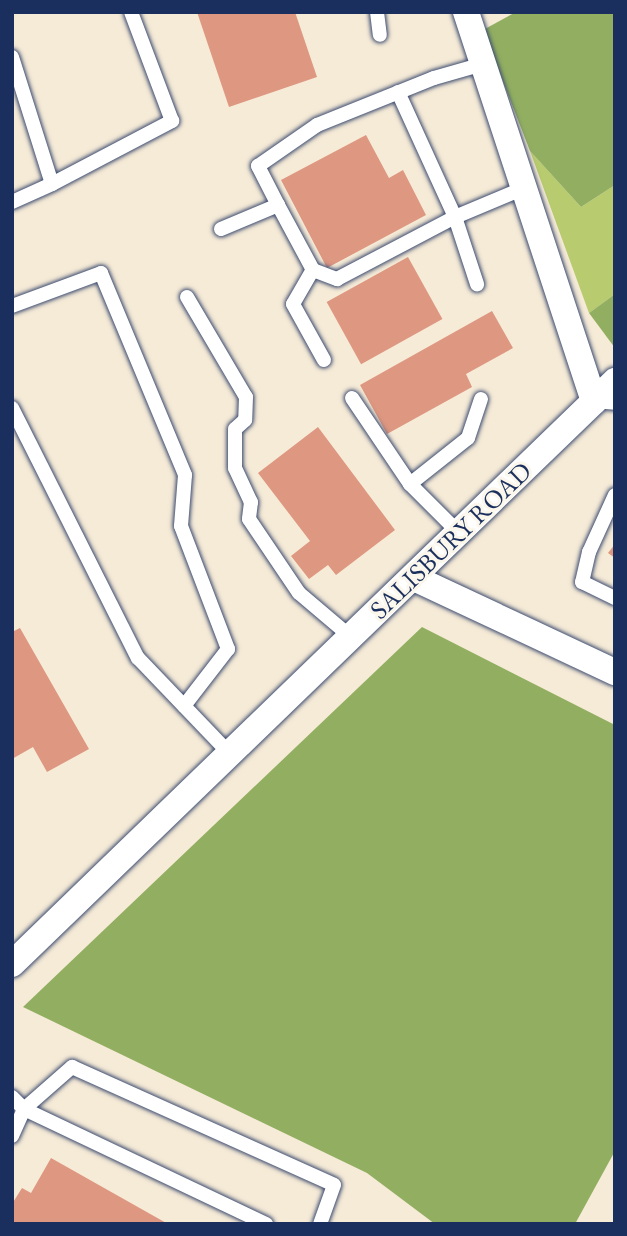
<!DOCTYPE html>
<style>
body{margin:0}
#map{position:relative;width:627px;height:1236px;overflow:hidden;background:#f6ebd7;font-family:"EB Garamond",serif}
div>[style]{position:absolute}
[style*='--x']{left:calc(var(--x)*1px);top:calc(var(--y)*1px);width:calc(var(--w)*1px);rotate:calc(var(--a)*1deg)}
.green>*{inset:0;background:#b8cb6e}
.forest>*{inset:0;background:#92af61}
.building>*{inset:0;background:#de9781;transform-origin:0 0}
.roads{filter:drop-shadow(0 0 2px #3c4b70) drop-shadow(0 0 2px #3c4b70)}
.service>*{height:14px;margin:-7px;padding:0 7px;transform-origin:7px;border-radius:7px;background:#fff}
.minor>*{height:26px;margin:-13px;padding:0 13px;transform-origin:13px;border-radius:13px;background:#fff}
span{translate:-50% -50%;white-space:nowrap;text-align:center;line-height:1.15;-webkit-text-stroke:6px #fbf7ec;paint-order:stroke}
.street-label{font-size:26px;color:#1b2f5e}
.frame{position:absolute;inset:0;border:14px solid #1b2f5e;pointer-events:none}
</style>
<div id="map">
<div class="green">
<div style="clip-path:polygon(530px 151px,581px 207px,615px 185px,615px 294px,589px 313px)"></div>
</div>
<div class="forest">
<div style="clip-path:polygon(516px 12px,615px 12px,615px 185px,581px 207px,530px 151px,483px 30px)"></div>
<div style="clip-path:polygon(615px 294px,615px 348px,589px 313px)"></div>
<div style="clip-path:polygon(422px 627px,615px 725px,615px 1151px,575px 1224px,435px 1224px,367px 1173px,23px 1007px)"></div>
</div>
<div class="building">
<div style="clip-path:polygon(197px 12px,295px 12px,317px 77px,229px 107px)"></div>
<div style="clip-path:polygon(366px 135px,389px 178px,403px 170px,426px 215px,327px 268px,281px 180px)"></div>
<div style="left:408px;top:257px;width:71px;height:93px;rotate:61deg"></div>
<div style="clip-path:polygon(492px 311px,513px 348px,466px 374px,472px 387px,387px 434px,360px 385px)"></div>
<div style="clip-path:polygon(318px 427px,395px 530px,336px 575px,328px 565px,309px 579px,291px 556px,310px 541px,258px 473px)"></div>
<div style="clip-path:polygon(615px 544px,615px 558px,608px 553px)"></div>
<div style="clip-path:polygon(20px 628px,89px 749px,47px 772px,33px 747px,12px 759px,12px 632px)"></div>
<div style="clip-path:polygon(51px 1158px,168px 1224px,12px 1224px,12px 1204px,22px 1188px,31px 1193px)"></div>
</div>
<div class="roads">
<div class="service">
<div style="--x:377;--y:12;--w:23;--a:83"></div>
<div style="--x:12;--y:57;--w:133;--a:72.5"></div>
<div style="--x:52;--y:184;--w:44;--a:155.8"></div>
<div style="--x:398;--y:92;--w:137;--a:65.5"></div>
<div style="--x:455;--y:217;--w:71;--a:71.8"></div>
<div style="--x:52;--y:184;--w:136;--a:-27.7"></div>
<div style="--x:172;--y:121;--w:116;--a:-110.6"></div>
<div style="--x:278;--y:205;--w:74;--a:61.7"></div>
<div style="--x:221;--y:229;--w:62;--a:-22.8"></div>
<div style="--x:278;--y:205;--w:44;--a:-117.1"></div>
<div style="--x:258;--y:166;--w:72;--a:-34.8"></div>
<div style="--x:317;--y:125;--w:126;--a:-21.9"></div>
<div style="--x:434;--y:78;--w:51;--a:-15.9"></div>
<div style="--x:187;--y:297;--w:116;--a:59.5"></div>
<div style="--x:246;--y:397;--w:23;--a:92"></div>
<div style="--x:245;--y:420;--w:13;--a:138"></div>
<div style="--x:235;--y:429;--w:39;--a:90"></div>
<div style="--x:235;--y:468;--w:38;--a:65"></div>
<div style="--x:251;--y:502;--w:17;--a:97"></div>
<div style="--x:249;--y:519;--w:89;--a:56"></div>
<div style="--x:299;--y:593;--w:70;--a:40.3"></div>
<div style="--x:12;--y:306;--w:95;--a:-20.3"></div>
<div style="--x:101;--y:273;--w:219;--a:67.4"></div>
<div style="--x:185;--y:475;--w:51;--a:94.5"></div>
<div style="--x:181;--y:526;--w:132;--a:69.1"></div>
<div style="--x:228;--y:649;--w:72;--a:127.7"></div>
<div style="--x:324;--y:360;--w:64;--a:-119"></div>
<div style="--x:293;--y:304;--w:39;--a:-60"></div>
<div style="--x:313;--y:270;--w:26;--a:21"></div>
<div style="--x:337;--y:279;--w:133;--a:-27.7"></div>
<div style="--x:455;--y:217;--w:75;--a:-22.8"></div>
<div style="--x:352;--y:398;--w:104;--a:56"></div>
<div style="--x:410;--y:484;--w:69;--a:45"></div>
<div style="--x:594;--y:401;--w:21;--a:5"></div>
<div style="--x:12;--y:408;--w:280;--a:63.3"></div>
<div style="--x:138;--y:658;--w:133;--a:46.2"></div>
<div style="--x:410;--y:484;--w:74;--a:-38.4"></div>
<div style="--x:468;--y:438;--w:41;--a:-71.6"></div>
<div style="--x:615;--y:495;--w:63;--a:114.5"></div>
<div style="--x:589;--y:552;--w:31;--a:103"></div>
<div style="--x:582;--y:582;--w:37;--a:26"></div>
<div style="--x:12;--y:1097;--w:17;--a:45"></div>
<div style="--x:24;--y:1109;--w:268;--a:25.4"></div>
<div style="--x:12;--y:1136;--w:30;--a:-66"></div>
<div style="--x:24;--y:1109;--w:64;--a:-41.2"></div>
<div style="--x:72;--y:1067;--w:287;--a:24.2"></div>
<div style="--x:334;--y:1185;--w:41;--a:109.7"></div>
</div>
<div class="minor">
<div style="--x:466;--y:12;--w:410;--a:71.8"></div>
<div style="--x:414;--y:578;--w:222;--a:25.1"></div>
<div style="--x:12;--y:964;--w:839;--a:-44.03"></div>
</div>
</div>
<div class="street-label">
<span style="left:451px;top:541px;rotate:-44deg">SALISBURY ROAD</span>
</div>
<div class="frame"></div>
</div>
